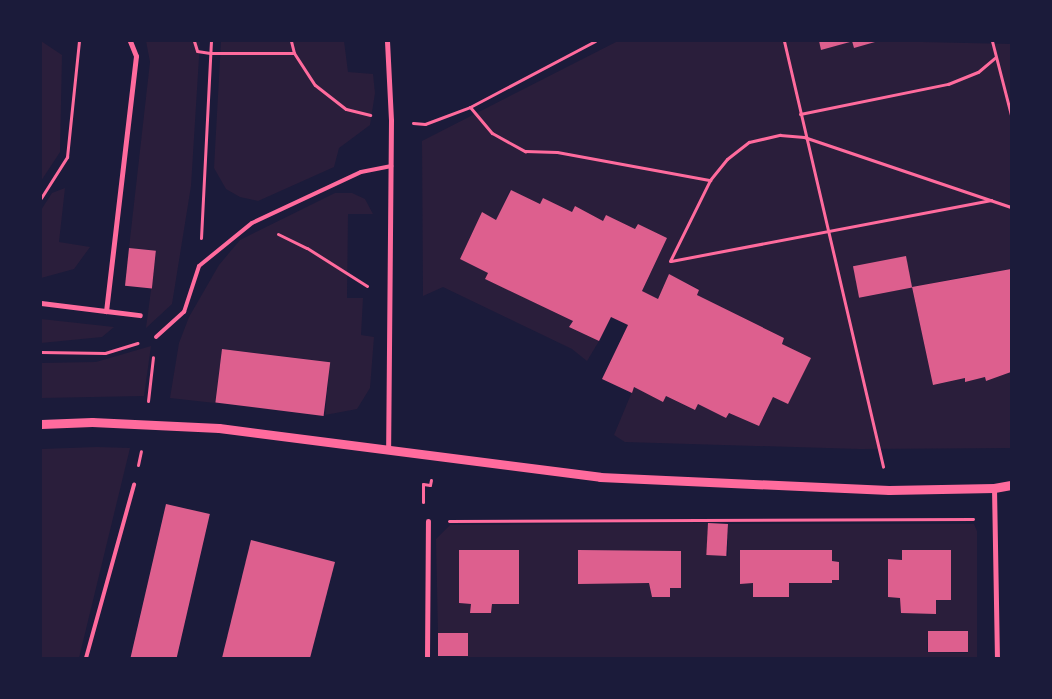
<!DOCTYPE html>
<style>
body{margin:0}
#map{position:relative;width:1052px;height:699px;overflow:hidden;background:#1b1b3a;font-family:"Noto Serif",serif}
div>[style]{position:absolute}
[style*='--x']{left:calc(var(--x)*1px);top:calc(var(--y)*1px);width:calc(var(--w)*1px);rotate:calc(var(--a)*1deg)}
.green>*{inset:0;background:#2a1e3b}
.building>*{inset:0;background:#dd5f8e;transform-origin:0 0}
.path>*{height:3px;margin:-1.5px;padding:0 1.5px;transform-origin:1.5px;border-radius:1.5px;background:#ff6b9d}
.service>*{height:4px;margin:-2px;padding:0 2px;transform-origin:2px;border-radius:2px;background:#ff6b9d}
.minor>*{height:5px;margin:-2.5px;padding:0 2.5px;transform-origin:2.5px;border-radius:2.5px;background:#ff6b9d}
.tertiary>*{height:9px;margin:-4.5px;padding:0 4.5px;transform-origin:4.5px;border-radius:4.5px;background:#ff6b9d}
span{translate:-50% -50%;white-space:nowrap;text-align:center;line-height:1.15;-webkit-text-stroke:4px #1b1b3a;paint-order:stroke}
.frame{position:absolute;inset:0;border:42px solid #1b1b3a;pointer-events:none}
</style>
<div id="map">
<div class="green">
<div style="clip-path:polygon(41px 41px,62px 55px,60px 152px,41px 181px)"></div>
<div style="clip-path:polygon(146px 41px,200px 41px,191px 186px,172px 304px,146px 328px,156px 252px,129px 248px,150px 62px)"></div>
<div style="clip-path:polygon(221px 41px,344px 41px,348px 72px,373px 74px,375px 93px,370px 125px,339px 148px,334px 167px,258px 201px,240px 197px,226px 189px,214px 168px)"></div>
<div style="clip-path:polygon(evenodd,618px 41px,819px 41px,821px 50px,852px 41px,854px 48px,877px 41px,1011px 44px,1011px 269px,981px 276px,980px 273px,912px 288px,934px 385px,965px 378px,966px 381px,985px 377px,986px 381px,1011px 372px,1011px 448px,860px 449px,625px 442px,614px 435px,634px 387px,663px 401px,666px 396px,694px 410px,698px 404px,726px 418px,729px 413px,759px 426px,773px 397px,784px 338px,697px 295px,699px 289px,670px 275px,658px 299px,642px 291px,667px 238px,638px 224px,635px 229px,606px 215px,603px 221px,575px 206px,572px 212px,543px 198px,540px 204px,510px 190px,496px 220px,482px 213px,460px 259px,488px 273px,486px 279px,573px 321px,569px 327px,599px 341px,587px 361px,572px 349px,443px 287px,423px 296px,422px 141px,618px 41px,853px 267px,912px 287px,860px 298px,853px 267px)"></div>
<div style="clip-path:polygon(65px 188px,59px 242px,90px 247px,74px 269px,41px 278px,41px 210px,52px 193px)"></div>
<div style="clip-path:polygon(335px 193px,352px 193px,365px 199px,373px 214px,348px 214px,347px 298px,363px 298px,361px 335px,374px 337px,370px 388px,357px 409px,325px 415px,330px 362px,222px 349px,215px 403px,170px 398px,179px 343px,189px 317px,219px 265px,240px 240px)"></div>
<div style="clip-path:polygon(41px 319px,114px 327px,102px 337px,41px 343px)"></div>
<div style="clip-path:polygon(151px 346px,144px 396px,41px 398px,41px 363px,96px 362px)"></div>
<div style="clip-path:polygon(97px 447px,130px 448px,79px 658px,41px 658px,41px 449px)"></div>
<div style="clip-path:polygon(evenodd,708px 523px,708px 555px,728px 556px,728px 524px,974px 524px,977px 531px,977px 658px,438px 658px,468px 656px,438px 633px,436px 539px,450px 525px,708px 523px,459px 550px,519px 550px,519px 604px,492px 604px,491px 613px,471px 613px,471px 604px,459px 603px,459px 550px,708px 523px,578px 550px,681px 551px,681px 588px,670px 588px,652px 597px,649px 583px,578px 550px,708px 523px,832px 550px,832px 561px,839px 562px,839px 580px,832px 580px,832px 583px,789px 583px,789px 597px,753px 597px,753px 583px,740px 583px,832px 550px,708px 523px,902px 550px,951px 550px,950px 600px,888px 596px,888px 559px,902px 560px,902px 550px,708px 523px,928px 631px,968px 631px,968px 653px,927px 652px,928px 631px)"></div>
</div>
<div class="building">
<div style="clip-path:polygon(819px 41px,850px 41px,850px 42px,821px 50px)"></div>
<div style="clip-path:polygon(852px 41px,875px 41px,875px 42px,854px 48px)"></div>
<div style="clip-path:polygon(511px 190px,540px 204px,543px 198px,572px 212px,575px 206px,603px 221px,606px 215px,635px 229px,638px 224px,667px 238px,642px 291px,658px 299px,669px 274px,699px 290px,697px 295px,784px 338px,782px 344px,811px 358px,788px 404px,773px 397px,759px 426px,729px 413px,726px 418px,698px 404px,695px 410px,666px 396px,663px 402px,634px 387px,632px 393px,602px 379px,628px 325px,611px 317px,599px 341px,569px 327px,573px 321px,485px 279px,488px 273px,460px 259px,482px 212px,496px 220px)"></div>
<div style="left:129px;top:248px;width:27px;height:38px;rotate:6deg"></div>
<div style="left:906px;top:256px;width:32px;height:54px;rotate:79deg"></div>
<div style="clip-path:polygon(1011px 269px,1011px 372px,986px 381px,985px 377px,965px 382px,965px 378px,933px 385px,912px 287px)"></div>
<div style="left:222px;top:349px;width:109px;height:54px;rotate:7deg"></div>
<div style="left:166px;top:504px;width:45px;height:159px;rotate:13deg"></div>
<div style="left:708px;top:523px;width:20px;height:32px;rotate:3deg"></div>
<div style="clip-path:polygon(251px 540px,335px 562px,310px 658px,222px 658px)"></div>
<div style="clip-path:polygon(459px 550px,519px 550px,519px 604px,492px 604px,491px 613px,470px 613px,471px 604px,459px 603px)"></div>
<div style="clip-path:polygon(578px 550px,681px 551px,681px 588px,670px 588px,670px 597px,652px 597px,649px 583px,578px 584px)"></div>
<div style="clip-path:polygon(740px 550px,832px 550px,832px 561px,839px 562px,839px 580px,832px 580px,832px 583px,789px 583px,789px 597px,753px 597px,753px 583px,740px 584px)"></div>
<div style="clip-path:polygon(902px 550px,951px 550px,951px 600px,936px 600px,936px 614px,901px 613px,900px 598px,888px 597px,888px 559px,902px 560px)"></div>
<div style="left:928px;top:631px;width:40px;height:21px"></div>
<div style="left:438px;top:633px;width:30px;height:23px"></div>
</div>
<div class="path">
<div style="--x:194;--y:41;--w:10;--a:73"></div>
<div style="--x:197;--y:51;--w:13;--a:9"></div>
<div style="--x:210;--y:53;--w:84;--a:0"></div>
<div style="--x:291;--y:41;--w:12;--a:76"></div>
<div style="--x:294;--y:53;--w:38;--a:57"></div>
<div style="--x:315;--y:85;--w:39;--a:38"></div>
<div style="--x:346;--y:109;--w:25;--a:14"></div>
<div style="--x:784;--y:41;--w:437;--a:76.9"></div>
<div style="--x:992;--y:41;--w:76;--a:75.6"></div>
<div style="--x:470;--y:107;--w:34;--a:50"></div>
<div style="--x:492;--y:133;--w:38;--a:29"></div>
<div style="--x:525;--y:151;--w:32;--a:2"></div>
<div style="--x:557;--y:152;--w:156;--a:10.4"></div>
<div style="--x:800;--y:114;--w:151;--a:-11.5"></div>
<div style="--x:948;--y:84;--w:32;--a:-22"></div>
<div style="--x:978;--y:72;--w:23;--a:-40"></div>
<div style="--x:413;--y:123;--w:12;--a:5"></div>
<div style="--x:425;--y:124;--w:48;--a:-20.7"></div>
<div style="--x:470;--y:107;--w:141;--a:-27.8"></div>
<div style="--x:41;--y:198;--w:49;--a:-57.6"></div>
<div style="--x:67;--y:157;--w:117;--a:-84.1"></div>
<div style="--x:278;--y:234;--w:32;--a:26"></div>
<div style="--x:307;--y:248;--w:71;--a:32.3"></div>
<div style="--x:201;--y:238;--w:197;--a:-87.1"></div>
<div style="--x:670;--y:261;--w:90;--a:-63.7"></div>
<div style="--x:710;--y:180;--w:27;--a:-51"></div>
<div style="--x:727;--y:159;--w:28;--a:-38"></div>
<div style="--x:749;--y:142;--w:32;--a:-13"></div>
<div style="--x:780;--y:135;--w:24;--a:5"></div>
<div style="--x:804;--y:137;--w:219;--a:18.7"></div>
<div style="--x:671;--y:261;--w:326;--a:-10.8"></div>
<div style="--x:41;--y:352;--w:64;--a:0.9"></div>
<div style="--x:105;--y:353;--w:34;--a:-17"></div>
<div style="--x:148;--y:401;--w:44;--a:-83.5"></div>
<div style="--x:138;--y:465;--w:14;--a:-78"></div>
<div style="--x:423;--y:502;--w:18;--a:-90"></div>
<div style="--x:423;--y:484;--w:7;--a:8"></div>
<div style="--x:430;--y:485;--w:5;--a:-79"></div>
<div style="--x:449;--y:521;--w:524;--a:-0.22"></div>
</div>
<div class="service">
<div style="--x:156;--y:337;--w:38;--a:-42"></div>
<div style="--x:184;--y:312;--w:48;--a:-71.9"></div>
<div style="--x:199;--y:266;--w:68;--a:-39.1"></div>
<div style="--x:252;--y:223;--w:120;--a:-25.1"></div>
<div style="--x:361;--y:172;--w:31;--a:-11"></div>
<div style="--x:86;--y:658;--w:180;--a:-74.5"></div>
</div>
<div class="minor">
<div style="--x:130;--y:41;--w:16;--a:68"></div>
<div style="--x:136;--y:56;--w:257;--a:96.7"></div>
<div style="--x:106;--y:311;--w:34;--a:7"></div>
<div style="--x:387;--y:41;--w:79;--a:87.1"></div>
<div style="--x:391;--y:120;--w:329;--a:90.5"></div>
<div style="--x:41;--y:303;--w:65;--a:7"></div>
<div style="--x:994;--y:488;--w:170;--a:89"></div>
<div style="--x:427;--y:658;--w:137;--a:-89.6"></div>
</div>
<div class="tertiary">
<div style="--x:41;--y:424;--w:51;--a:-2.2"></div>
<div style="--x:92;--y:422;--w:127;--a:2.7"></div>
<div style="--x:219;--y:428;--w:384;--a:7.3"></div>
<div style="--x:600;--y:477;--w:289;--a:2.6"></div>
<div style="--x:889;--y:490;--w:105;--a:-1.1"></div>
<div style="--x:994;--y:488;--w:17;--a:-10"></div>
</div>
<div class="frame"></div>
</div>
